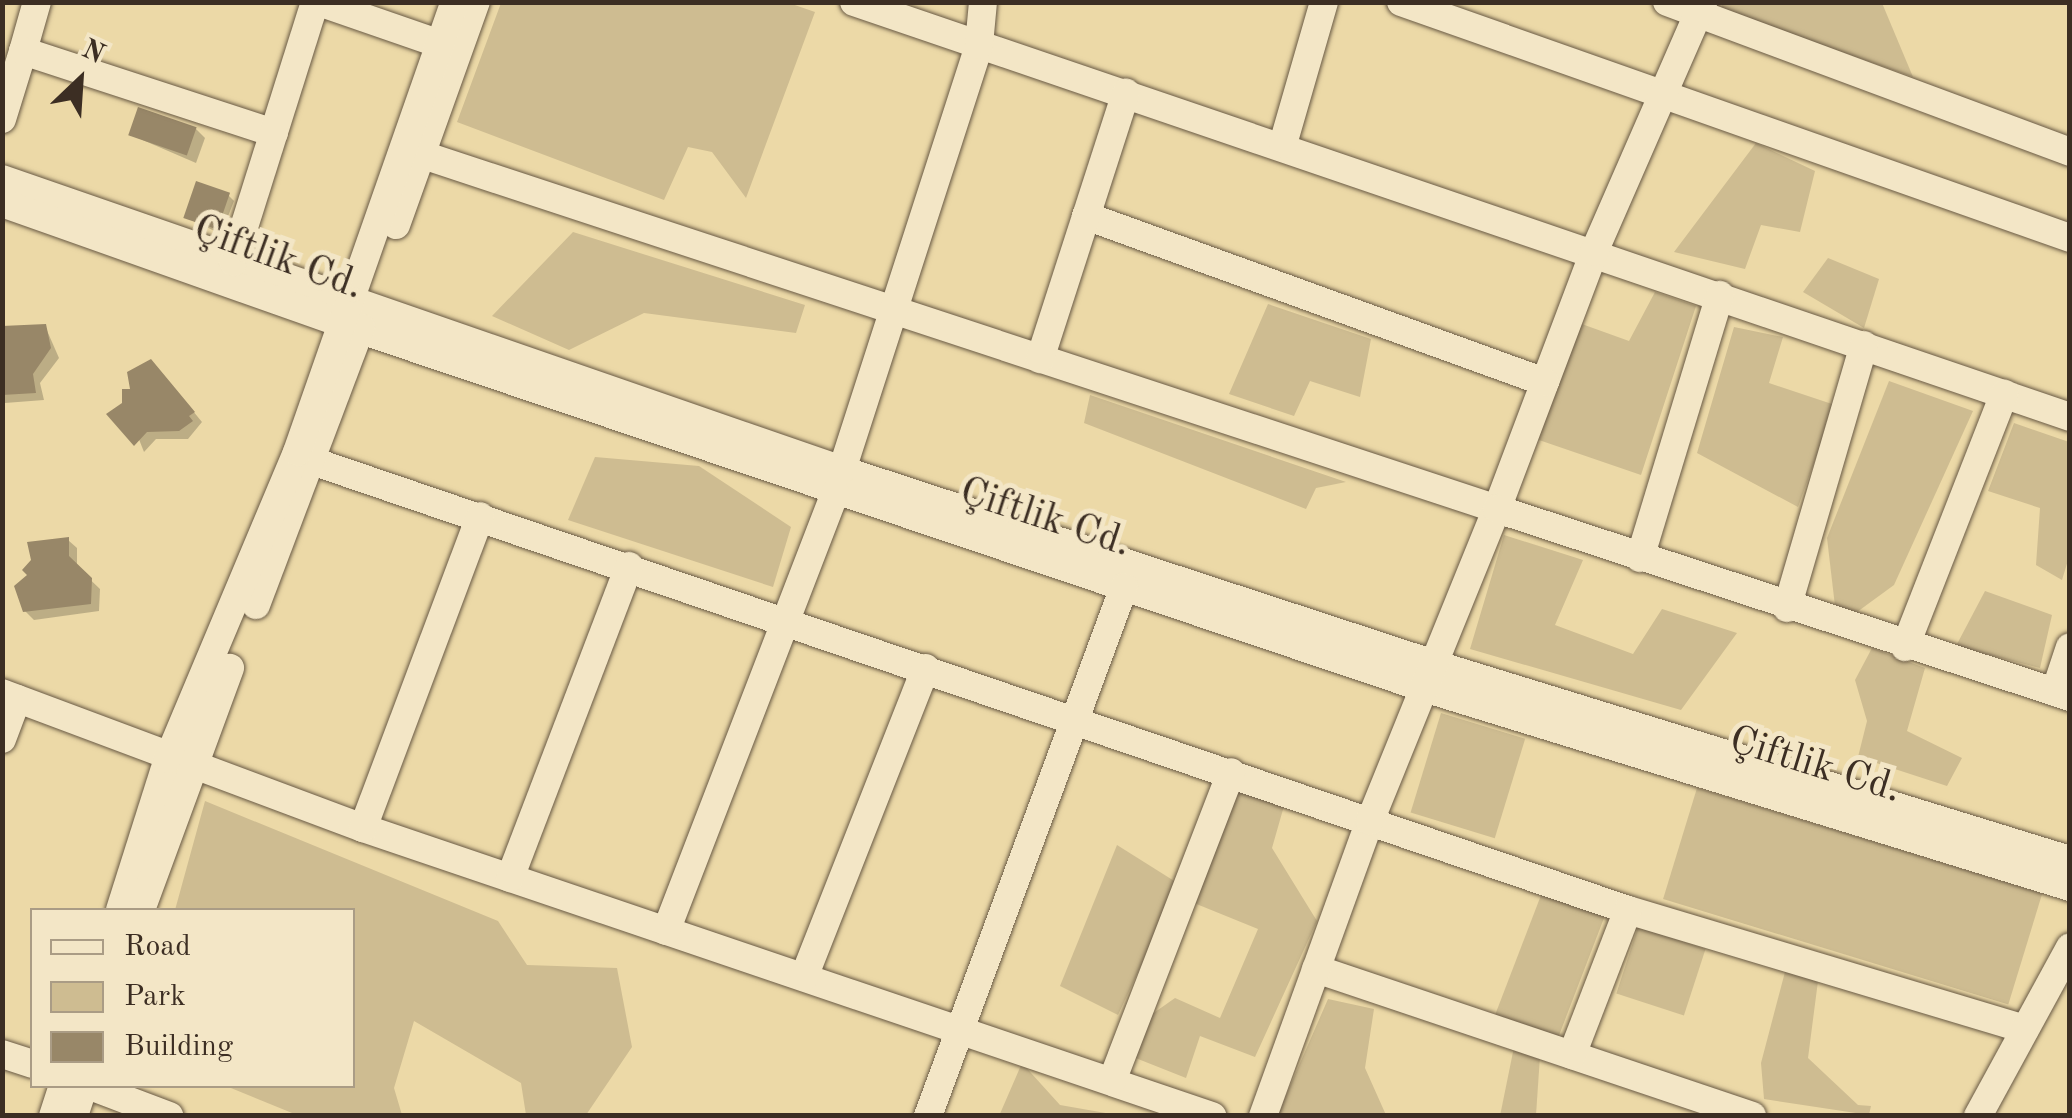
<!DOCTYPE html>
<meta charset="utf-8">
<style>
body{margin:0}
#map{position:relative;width:2072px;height:1118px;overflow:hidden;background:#ecd9a7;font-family:"Old Standard TT",serif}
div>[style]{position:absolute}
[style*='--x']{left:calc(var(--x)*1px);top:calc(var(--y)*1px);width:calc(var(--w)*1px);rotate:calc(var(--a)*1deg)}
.green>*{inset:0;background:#cebc91;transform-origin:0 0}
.shadow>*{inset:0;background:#0003}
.building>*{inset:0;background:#988768;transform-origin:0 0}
.roads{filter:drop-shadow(0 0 2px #685944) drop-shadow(0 0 2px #685944)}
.minor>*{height:28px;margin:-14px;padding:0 14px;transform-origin:14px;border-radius:14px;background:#f3e6c6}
span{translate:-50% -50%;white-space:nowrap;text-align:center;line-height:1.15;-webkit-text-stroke:10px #f3e6c6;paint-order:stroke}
.street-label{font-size:40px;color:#3c2e23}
.frame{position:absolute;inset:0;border:5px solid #3c2e23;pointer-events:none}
.legend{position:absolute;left:30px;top:908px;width:325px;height:180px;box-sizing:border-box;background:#f3e6c6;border:2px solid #aa9c85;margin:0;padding:12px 18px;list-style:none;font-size:30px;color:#3c2e23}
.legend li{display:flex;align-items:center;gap:20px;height:50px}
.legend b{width:50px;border:2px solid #aa9c85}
.north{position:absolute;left:30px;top:30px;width:100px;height:100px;-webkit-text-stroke:8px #f3e6c6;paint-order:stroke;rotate:25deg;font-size:28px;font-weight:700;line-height:40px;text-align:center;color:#3c2e23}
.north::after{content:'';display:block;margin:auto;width:35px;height:45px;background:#3c2e23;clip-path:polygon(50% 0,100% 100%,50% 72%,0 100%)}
</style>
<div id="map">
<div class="green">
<div style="clip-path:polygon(1724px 2px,1882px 3px,1913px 77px,1720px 9px)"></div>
<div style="clip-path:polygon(789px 3px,815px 12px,746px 198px,712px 152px,688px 147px,664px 200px,457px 122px,501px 3px)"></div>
<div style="clip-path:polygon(1756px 143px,1815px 171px,1800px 232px,1761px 225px,1745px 269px,1674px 252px)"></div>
<div style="clip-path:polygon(573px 232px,805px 305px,796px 333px,644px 313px,569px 350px,492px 316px)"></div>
<div style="clip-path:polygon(1828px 258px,1879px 279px,1864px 328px,1803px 292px)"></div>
<div style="clip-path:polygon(1655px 292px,1696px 306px,1641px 475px,1536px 439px,1579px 323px,1629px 341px)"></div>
<div style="clip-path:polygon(1268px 304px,1371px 339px,1360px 397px,1310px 381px,1294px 416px,1229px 394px)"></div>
<div style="clip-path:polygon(1734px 327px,1783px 337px,1769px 383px,1835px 405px,1798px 507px,1697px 453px)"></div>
<div style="clip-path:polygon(1889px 381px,1973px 411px,1894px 585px,1857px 612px,1835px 606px,1827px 538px)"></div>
<div style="clip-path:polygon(1090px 395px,1346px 482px,1316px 488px,1306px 509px,1084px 423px)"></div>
<div style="clip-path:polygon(2014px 423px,2069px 442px,2069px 557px,2062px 580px,2036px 565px,2040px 508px,1988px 491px)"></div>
<div style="clip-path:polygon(595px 457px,699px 466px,791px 527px,773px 587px,568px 520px)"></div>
<div style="clip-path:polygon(1504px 535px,1583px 560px,1555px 625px,1633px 654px,1662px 609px,1737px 633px,1681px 710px,1470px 649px)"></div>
<div style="clip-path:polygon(1985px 591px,2052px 615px,2040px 668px,1956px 646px)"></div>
<div style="clip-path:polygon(1872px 648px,1925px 668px,1907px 731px,1962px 758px,1947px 786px,1858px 757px,1867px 721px,1855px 680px)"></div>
<div style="left:1441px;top:713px;width:88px;height:104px;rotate:17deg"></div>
<div style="clip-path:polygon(1241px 786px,1286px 799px,1272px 848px,1317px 921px,1255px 1057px,1200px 1036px,1186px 1078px,1133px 1057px,1148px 1017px,1175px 998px,1220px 1018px,1258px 929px,1194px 903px)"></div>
<div style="left:1697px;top:788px;width:361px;height:116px;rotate:17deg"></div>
<div style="clip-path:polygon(205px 801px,498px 921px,527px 965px,617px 968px,632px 1047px,586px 1115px,526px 1115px,521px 1083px,414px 1021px,394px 1088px,402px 1115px,297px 1115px,226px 1086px,352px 1086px,352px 910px,175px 910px)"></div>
<div style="clip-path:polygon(1117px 845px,1179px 884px,1118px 1015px,1060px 986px)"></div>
<div style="left:1543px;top:890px;width:67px;height:137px;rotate:21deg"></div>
<div style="left:1638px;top:927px;width:71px;height:70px;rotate:18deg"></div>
<div style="clip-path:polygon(1786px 968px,1818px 981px,1808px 1058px,1858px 1105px,1871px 1106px,1869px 1115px,1764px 1099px,1761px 1063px)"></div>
<div style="clip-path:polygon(1328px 999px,1374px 1009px,1365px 1068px,1386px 1115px,1277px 1116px)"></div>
<div style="clip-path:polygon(1514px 1047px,1540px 1056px,1536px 1115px,1500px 1116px)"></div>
<div style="clip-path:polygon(1022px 1063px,1060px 1105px,1117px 1115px,999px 1116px)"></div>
</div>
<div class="shadow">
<div style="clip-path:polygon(196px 129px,205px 138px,196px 163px,131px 135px)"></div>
<div style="clip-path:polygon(228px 195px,234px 201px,221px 234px,185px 217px)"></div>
<div style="clip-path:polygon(45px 326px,59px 358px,40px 383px,44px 400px,5px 403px,2px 328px)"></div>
<div style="clip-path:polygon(160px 371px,202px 422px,188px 439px,156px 439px,144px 452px,125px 404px)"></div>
<div style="clip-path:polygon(68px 540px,77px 548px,77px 567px,100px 589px,99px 611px,34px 620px,25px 611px)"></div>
</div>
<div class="building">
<div style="left:138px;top:107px;width:62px;height:30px;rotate:19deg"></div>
<div style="left:196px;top:181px;width:36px;height:39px;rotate:19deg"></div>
<div style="clip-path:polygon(46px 324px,51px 348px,33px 374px,36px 393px,2px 395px,2px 326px)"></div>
<div style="clip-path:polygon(151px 359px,195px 412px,189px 416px,193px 421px,179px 431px,147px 432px,134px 446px,106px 414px,122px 403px,122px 389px,130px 389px,127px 372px)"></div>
<div style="clip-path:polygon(69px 537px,69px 556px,92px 578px,91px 604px,23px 612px,14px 586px,27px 575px,22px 570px,31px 560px,27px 542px)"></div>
</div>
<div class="roads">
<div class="minor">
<div style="--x:319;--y:2;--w:128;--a:19.1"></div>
<div style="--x:854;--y:2;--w:1285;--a:18.84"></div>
<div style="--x:1401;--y:2;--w:709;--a:19.43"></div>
<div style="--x:1667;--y:2;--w:430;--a:20.4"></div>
<div style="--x:23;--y:51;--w:51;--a:-74.1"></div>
<div style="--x:2;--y:119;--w:71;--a:-72.8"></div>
<div style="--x:23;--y:51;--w:264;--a:18.1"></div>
<div style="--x:1283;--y:144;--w:148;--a:-73.9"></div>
<div style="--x:420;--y:154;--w:1134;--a:18.24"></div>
<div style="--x:1497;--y:509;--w:275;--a:-69.3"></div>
<div style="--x:1594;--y:252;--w:273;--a:-66.4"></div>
<div style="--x:2;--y:179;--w:889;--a:19.11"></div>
<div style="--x:842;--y:470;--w:623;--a:18.14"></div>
<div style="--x:1434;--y:664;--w:666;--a:17.13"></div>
<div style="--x:2;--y:203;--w:362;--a:19.5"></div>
<div style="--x:343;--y:324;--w:1141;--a:18.61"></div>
<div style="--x:1424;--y:688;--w:676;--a:17.12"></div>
<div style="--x:1086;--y:216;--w:488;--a:19.9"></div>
<div style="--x:396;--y:225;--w:237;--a:-70.3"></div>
<div style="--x:233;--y:262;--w:273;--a:-72.5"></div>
<div style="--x:1040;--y:359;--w:280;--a:-72.1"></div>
<div style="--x:315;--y:462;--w:1387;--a:18.84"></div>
<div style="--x:1628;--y:910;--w:414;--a:16.7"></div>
<div style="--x:842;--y:470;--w:447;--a:-72.1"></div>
<div style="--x:979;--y:45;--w:43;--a:-84.7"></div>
<div style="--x:1640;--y:558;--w:275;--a:-73.1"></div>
<div style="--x:256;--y:605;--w:297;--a:-69.3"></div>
<div style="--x:1787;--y:608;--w:274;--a:-73.7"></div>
<div style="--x:1905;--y:647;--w:272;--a:-68.6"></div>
<div style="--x:2055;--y:692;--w:47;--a:-71.6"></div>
<div style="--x:2;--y:693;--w:385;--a:20.5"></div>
<div style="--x:363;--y:828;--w:897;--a:18.74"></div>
<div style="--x:2;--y:739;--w:43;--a:-69.4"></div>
<div style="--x:363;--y:828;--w:333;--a:-69.4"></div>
<div style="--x:510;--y:878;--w:334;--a:-69.1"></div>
<div style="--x:120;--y:910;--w:158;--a:-72.4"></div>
<div style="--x:168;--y:759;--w:333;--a:-67.2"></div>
<div style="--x:297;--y:452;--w:477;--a:-70.7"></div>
<div style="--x:141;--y:910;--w:258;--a:-69.8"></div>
<div style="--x:666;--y:931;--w:470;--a:-68.9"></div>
<div style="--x:1316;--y:969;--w:460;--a:18.6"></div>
<div style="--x:804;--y:977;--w:332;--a:-68.5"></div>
<div style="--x:2;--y:1054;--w:32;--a:18"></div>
<div style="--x:1572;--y:1055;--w:155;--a:-68.9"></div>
<div style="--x:1112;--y:1081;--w:331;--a:-68.9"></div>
<div style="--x:90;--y:1086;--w:85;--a:20.8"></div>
<div style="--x:53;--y:1116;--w:32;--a:-72"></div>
<div style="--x:74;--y:1116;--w:32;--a:-72"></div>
<div style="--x:928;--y:1116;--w:564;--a:-69.67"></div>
<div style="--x:1263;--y:1116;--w:314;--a:-70.1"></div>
<div style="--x:1370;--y:821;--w:337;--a:-67.9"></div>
<div style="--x:1497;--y:509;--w:603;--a:18.16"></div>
<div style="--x:1978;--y:1116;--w:192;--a:-61.4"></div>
</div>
</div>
<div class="street-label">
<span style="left:278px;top:259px;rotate:20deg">Çiftlik Cd.</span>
<span style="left:1045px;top:519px;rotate:18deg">Çiftlik Cd.</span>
<span style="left:1815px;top:766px;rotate:17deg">Çiftlik Cd.</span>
</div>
<div class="frame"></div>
<ul class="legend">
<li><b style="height:12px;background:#f3e6c6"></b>Road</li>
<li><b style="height:28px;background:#cebc91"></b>Park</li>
<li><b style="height:28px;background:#988768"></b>Building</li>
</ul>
<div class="north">N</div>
</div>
